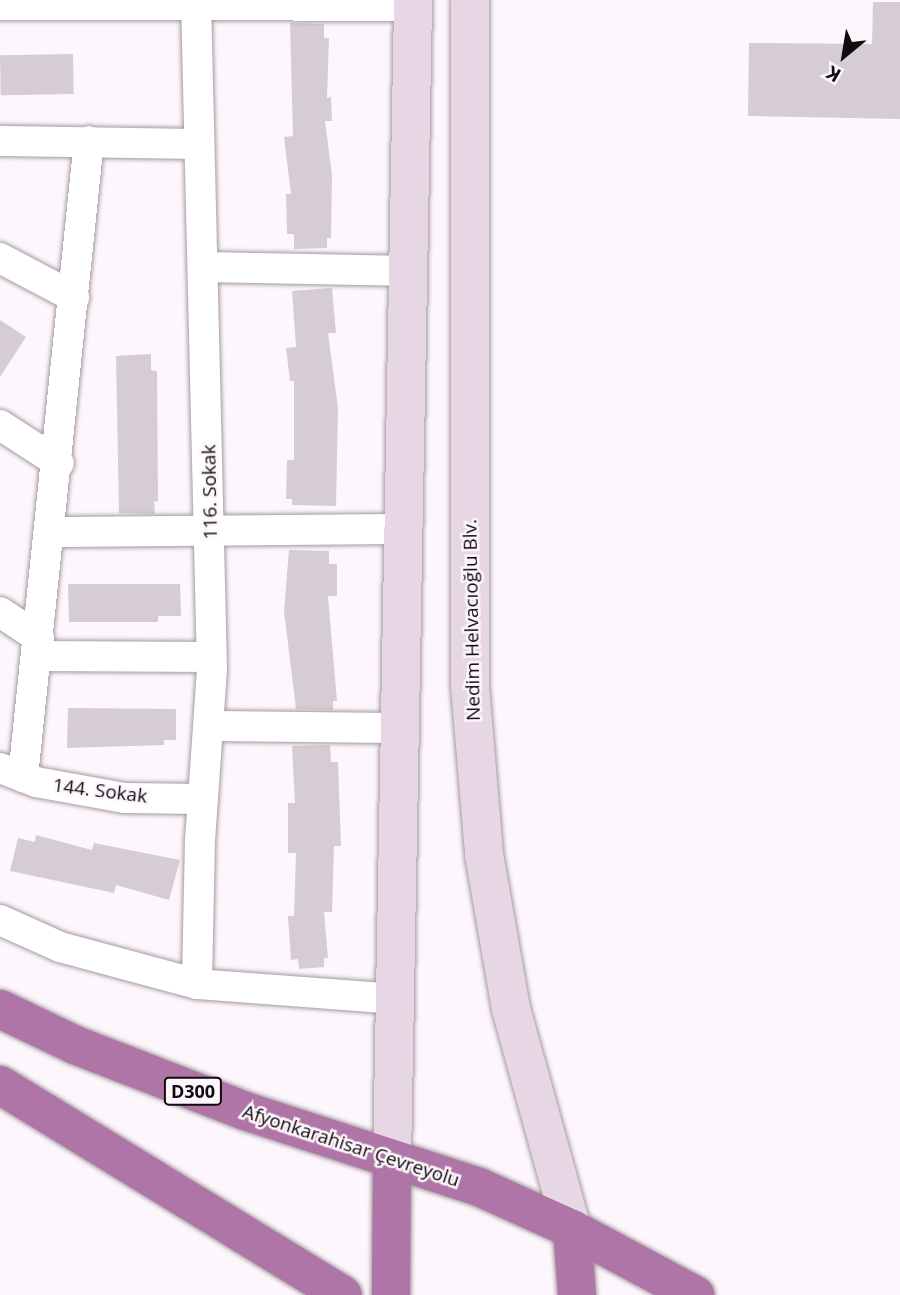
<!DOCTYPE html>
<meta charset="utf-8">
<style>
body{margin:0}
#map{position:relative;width:900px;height:1295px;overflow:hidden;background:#fef6fd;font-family:"Open Sans",sans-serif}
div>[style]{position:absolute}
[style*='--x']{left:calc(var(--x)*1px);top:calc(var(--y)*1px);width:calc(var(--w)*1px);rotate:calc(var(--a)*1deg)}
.building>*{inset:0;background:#d5cdd3;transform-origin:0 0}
.roads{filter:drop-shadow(0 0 2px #a39ba1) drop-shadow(0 0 2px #a39ba1)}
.street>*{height:30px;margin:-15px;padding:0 15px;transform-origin:15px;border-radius:15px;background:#fff}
.secondary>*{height:38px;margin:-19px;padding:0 19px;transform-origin:19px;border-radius:19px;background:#e7d6e4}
.highway>*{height:38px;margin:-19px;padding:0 19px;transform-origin:19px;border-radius:19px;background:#af75a6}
span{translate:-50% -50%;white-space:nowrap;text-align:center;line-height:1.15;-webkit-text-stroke:5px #fef6fd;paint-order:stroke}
.shield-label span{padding:2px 5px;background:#fef6fd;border:2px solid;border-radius:5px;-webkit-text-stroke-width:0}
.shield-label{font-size:18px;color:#0f0c0e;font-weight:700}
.street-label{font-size:19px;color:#0f0c0e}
.north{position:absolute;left:809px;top:21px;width:70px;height:70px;-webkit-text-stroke:5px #fef6fd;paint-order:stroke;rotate:210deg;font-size:19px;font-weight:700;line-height:28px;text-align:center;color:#0f0c0e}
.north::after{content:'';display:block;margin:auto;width:24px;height:32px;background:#0f0c0e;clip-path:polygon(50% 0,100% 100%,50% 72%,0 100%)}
</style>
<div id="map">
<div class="building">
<div style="clip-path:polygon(873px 2px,900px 2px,900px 119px,748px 116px,749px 43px,872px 44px)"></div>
<div style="clip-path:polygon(290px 23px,324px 24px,324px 38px,329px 38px,327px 98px,331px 97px,332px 121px,325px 121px,332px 175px,331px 238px,327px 238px,327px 248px,294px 249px,294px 234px,287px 234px,286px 194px,291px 194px,284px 137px,293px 136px)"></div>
<div style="left:73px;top:54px;width:40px;height:73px;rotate:89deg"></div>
<div style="clip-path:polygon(332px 288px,336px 333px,328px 333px,338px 408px,336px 506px,292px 505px,292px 499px,286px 499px,287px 460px,294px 460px,294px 381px,290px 381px,286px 348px,296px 347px,292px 291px)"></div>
<div style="clip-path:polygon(0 320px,26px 337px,0 377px)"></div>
<div style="clip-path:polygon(151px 354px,151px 370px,157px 371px,158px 501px,154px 502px,155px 514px,119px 513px,116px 356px)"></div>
<div style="clip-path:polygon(289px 550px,329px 551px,329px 564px,337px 564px,337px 596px,328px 596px,337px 701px,333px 701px,333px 710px,296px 709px,284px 611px)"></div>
<div style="clip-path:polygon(68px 584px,180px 584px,181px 616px,158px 616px,158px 622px,69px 622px)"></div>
<div style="clip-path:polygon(68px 708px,176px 709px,176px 740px,164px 740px,164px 745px,67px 748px)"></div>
<div style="clip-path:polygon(330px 745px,331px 762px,338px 762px,341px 846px,334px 846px,332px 912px,324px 912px,328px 958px,324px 958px,324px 967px,299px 969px,298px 959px,291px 960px,288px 916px,294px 916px,296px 853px,288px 853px,288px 803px,295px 803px,292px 746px)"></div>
<div style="clip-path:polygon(36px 835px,92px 850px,94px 843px,180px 860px,169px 900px,116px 885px,114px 893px,10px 871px,18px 838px,35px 842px)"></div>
</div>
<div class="roads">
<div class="street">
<div style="--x:196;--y:0;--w:669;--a:88.63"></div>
<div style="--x:212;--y:669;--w:170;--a:94"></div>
<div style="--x:200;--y:839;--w:145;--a:91.2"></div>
<div style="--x:0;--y:5;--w:413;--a:0.1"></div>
<div style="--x:0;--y:141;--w:198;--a:0.9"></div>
<div style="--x:0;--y:258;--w:84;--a:27.8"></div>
<div style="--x:205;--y:267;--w:206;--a:1.1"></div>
<div style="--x:0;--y:425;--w:70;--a:32.8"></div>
<div style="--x:52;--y:532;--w:354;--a:-0.5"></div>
<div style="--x:0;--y:612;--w:47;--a:33.7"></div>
<div style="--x:37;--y:656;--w:174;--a:0.3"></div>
<div style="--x:208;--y:726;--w:193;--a:0.6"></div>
<div style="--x:0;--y:768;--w:39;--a:21"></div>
<div style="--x:36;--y:782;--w:90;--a:10.2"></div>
<div style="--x:125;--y:798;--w:78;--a:0.7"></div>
<div style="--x:23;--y:777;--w:639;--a:-84.08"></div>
<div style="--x:0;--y:920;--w:66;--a:24.2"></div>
<div style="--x:60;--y:947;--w:142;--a:15.1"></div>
<div style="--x:197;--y:984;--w:199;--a:4.3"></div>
</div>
<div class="secondary">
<div style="--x:470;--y:0;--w:686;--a:90"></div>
<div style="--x:470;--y:686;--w:169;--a:85.2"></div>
<div style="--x:484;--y:854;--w:157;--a:80.1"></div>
<div style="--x:511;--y:1009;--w:228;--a:74.5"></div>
<div style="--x:392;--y:1161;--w:1161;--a:-88.96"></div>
</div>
<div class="highway">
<div style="--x:0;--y:1009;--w:83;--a:25.6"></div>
<div style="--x:75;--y:1045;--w:182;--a:21.2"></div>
<div style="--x:245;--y:1111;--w:246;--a:18"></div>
<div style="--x:479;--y:1187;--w:102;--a:24.3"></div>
<div style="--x:572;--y:1229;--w:140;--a:28.2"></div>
<div style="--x:0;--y:1085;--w:402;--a:31.5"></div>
<div style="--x:572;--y:1229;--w:66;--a:85.7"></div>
<div style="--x:391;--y:1295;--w:134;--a:-89.6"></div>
</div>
</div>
<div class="shield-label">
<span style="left:193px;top:1091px">D300</span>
</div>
<div class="street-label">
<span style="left:210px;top:492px;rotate:-91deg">116. Sokak</span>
<span style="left:472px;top:620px;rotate:-91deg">Nedim Helvacıoğlu Blv.</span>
<span style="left:100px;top:791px;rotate:7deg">144. Sokak</span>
<span style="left:351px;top:1146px;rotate:18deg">Afyonkarahisar Çevreyolu</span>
</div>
<div class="north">K</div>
</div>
